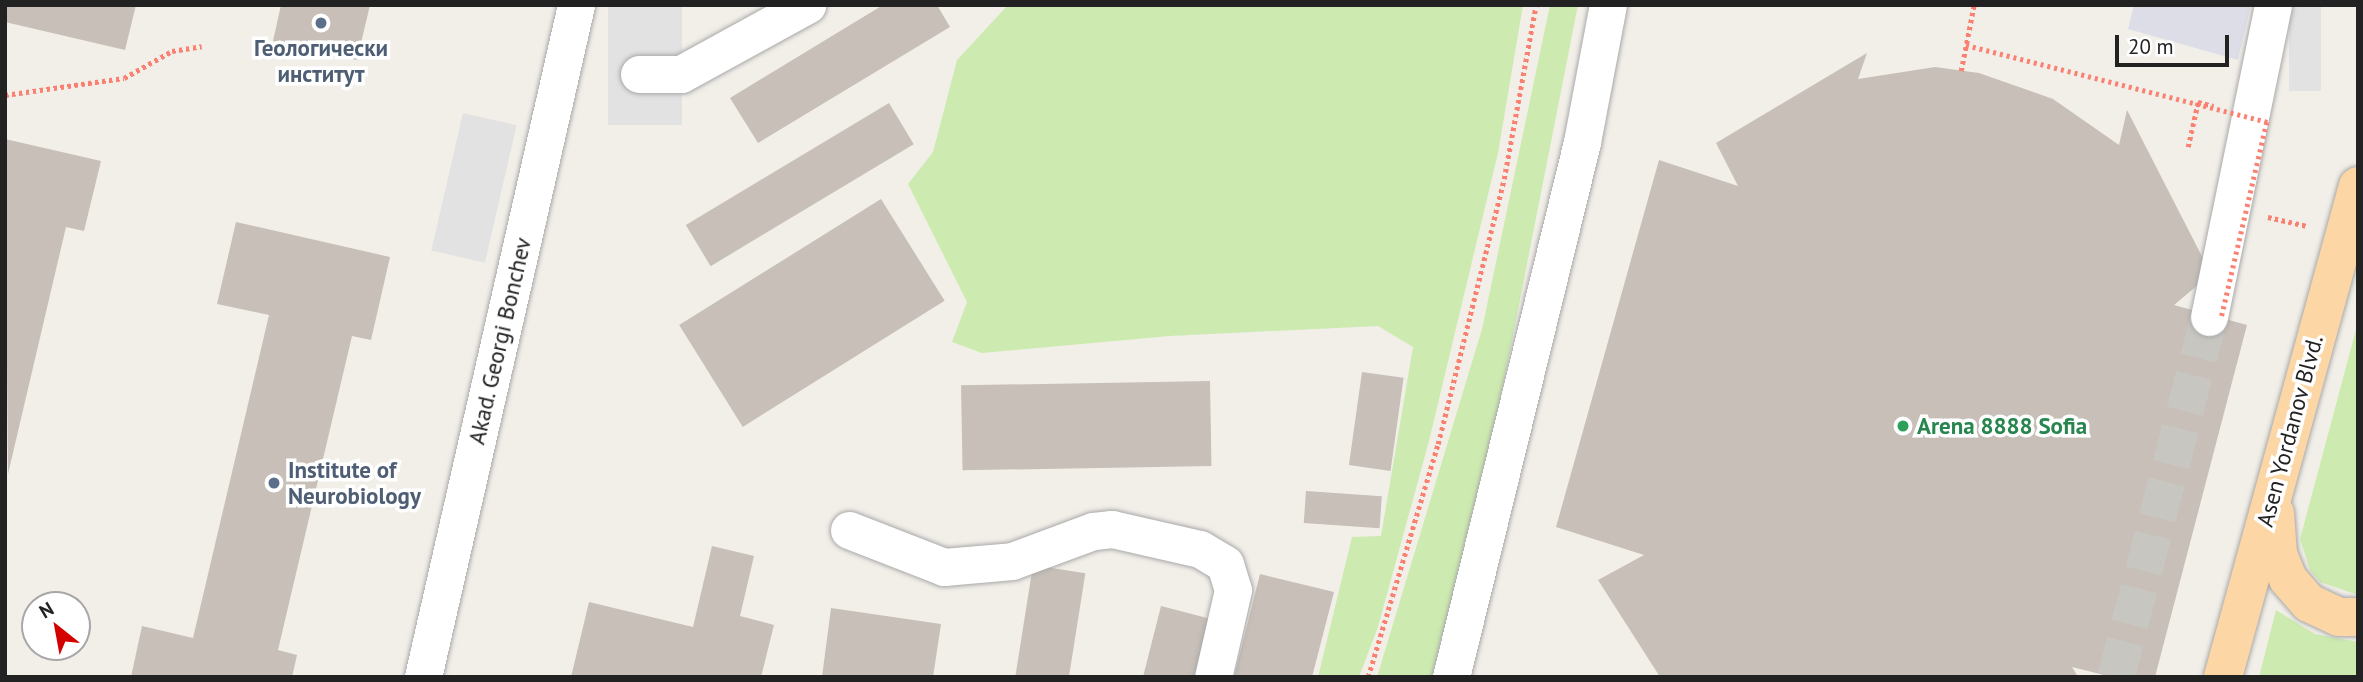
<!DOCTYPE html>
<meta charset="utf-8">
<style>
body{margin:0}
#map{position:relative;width:2363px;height:682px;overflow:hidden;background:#f2efe9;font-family:"PT Sans",sans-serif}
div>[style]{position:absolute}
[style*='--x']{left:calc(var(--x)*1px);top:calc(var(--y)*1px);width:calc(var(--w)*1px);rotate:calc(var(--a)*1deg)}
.grass>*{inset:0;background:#cdebb0}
.parking>*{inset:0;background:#e2e2e2;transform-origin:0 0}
.plaza>*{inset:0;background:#dddde8}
.building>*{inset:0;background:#c7bfb8;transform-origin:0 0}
.minor-tunnel>*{height:37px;margin-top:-18.5px;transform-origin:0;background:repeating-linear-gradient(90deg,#c8c6c1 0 37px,transparent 0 55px)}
.path>*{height:4.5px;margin-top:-2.25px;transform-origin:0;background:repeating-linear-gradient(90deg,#fa8072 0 3.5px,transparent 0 7px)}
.roads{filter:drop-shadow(0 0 2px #a9a9a9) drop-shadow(0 0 2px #a9a9a9)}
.minor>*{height:37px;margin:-18.5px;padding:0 18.5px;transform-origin:18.5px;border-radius:18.5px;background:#fff}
.major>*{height:38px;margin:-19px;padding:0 19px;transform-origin:19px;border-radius:19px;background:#fcd6a4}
.path-bridge>*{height:4.5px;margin-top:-2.25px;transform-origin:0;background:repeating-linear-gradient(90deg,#fa8072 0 3.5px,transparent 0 7px)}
.dots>*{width:19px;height:19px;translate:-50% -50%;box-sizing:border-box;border:4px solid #fff;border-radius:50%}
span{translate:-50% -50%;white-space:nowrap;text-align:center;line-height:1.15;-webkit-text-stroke:7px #fff;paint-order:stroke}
.service-label{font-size:23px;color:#4e5e75;font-weight:700}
.left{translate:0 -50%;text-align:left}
.street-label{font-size:23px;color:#222}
.leisure-label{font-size:23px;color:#27864d;font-weight:700}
.frame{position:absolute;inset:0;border:7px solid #222;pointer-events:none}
.north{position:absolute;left:21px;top:591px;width:70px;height:70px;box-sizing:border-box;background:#fff;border:2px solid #a7a7a7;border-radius:50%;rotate:329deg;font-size:19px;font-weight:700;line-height:28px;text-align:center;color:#222}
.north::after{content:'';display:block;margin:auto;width:24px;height:32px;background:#d40000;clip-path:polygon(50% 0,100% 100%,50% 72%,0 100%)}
.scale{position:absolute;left:2115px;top:35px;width:114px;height:32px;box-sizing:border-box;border:4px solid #222;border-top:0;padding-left:9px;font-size:21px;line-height:24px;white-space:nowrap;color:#222;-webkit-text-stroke:5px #fff;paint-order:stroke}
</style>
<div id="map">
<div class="grass">
<div style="clip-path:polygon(1008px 5px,1523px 5px,1498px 153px,1429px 441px,1378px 627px,1359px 677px,1318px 677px,1352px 537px,1381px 536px,1413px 347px,1378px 326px,1170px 336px,982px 353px,952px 342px,967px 302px,908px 184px,933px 152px,957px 60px)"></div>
<div style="clip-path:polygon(1550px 5px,1578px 5px,1475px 528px,1440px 677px,1377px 677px,1482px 329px)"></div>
<div style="clip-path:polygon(2358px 322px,2358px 595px,2320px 582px,2310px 570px,2300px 539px)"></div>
<div style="clip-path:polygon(2276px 610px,2315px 634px,2358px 642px,2358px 677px,2259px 677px)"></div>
</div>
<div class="parking">
<div style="left:608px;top:5px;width:74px;height:120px"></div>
<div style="left:2289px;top:5px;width:32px;height:86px"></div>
<div style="left:463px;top:113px;width:55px;height:141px;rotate:13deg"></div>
</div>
<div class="plaza">
<div style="clip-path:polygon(2134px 5px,2251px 5px,2238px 60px,2128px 29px)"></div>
</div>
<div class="building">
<div style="clip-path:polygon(5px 5px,136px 5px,125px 50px,5px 22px)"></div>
<div style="clip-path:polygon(281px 5px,370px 5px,357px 60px,273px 41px)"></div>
<div style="clip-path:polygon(883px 5px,937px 5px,950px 27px,758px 143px,730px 98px)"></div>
<div style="clip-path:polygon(1867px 53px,1858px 79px,1935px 67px,1979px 73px,2053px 99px,2119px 145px,2127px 110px,2211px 274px,2174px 305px,2247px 325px,2155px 677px,2112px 677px,2072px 667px,2078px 677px,1660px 677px,1598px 580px,1644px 555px,1556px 527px,1659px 160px,1738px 186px,1716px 143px)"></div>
<div style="left:889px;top:103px;width:48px;height:237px;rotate:59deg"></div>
<div style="clip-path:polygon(5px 139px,101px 161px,84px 231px,66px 227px,8px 474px)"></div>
<div style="left:881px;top:199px;width:120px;height:238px;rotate:58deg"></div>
<div style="clip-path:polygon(236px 222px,390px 257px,371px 340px,352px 336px,278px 650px,297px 655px,292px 677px,131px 677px,142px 626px,193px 638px,269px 315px,217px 304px)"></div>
<div style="left:1362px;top:372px;width:42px;height:94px;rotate:8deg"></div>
<div style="left:1210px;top:381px;width:85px;height:249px;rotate:89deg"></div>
<div style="left:1306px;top:491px;width:76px;height:32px;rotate:4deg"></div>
<div style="clip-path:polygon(712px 546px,754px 556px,740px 616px,774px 625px,761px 677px,571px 677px,589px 602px,693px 627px)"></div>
<div style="left:1033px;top:565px;width:53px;height:113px;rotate:9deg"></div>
<div style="clip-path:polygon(1260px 574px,1334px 592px,1312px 677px,1234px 677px)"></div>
<div style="clip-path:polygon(1161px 606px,1211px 619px,1197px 677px,1143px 677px)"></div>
<div style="clip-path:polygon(831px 608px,941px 624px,933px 677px,822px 677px)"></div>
</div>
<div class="minor-tunnel">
<div style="--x:2116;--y:677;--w:372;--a:-75.5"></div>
</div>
<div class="path">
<div style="--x:1961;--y:71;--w:67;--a:-78.9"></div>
<div style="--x:5;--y:95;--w:120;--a:-8.1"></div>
<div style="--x:124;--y:78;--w:55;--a:-29.4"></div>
<div style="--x:172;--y:51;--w:30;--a:-9"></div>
<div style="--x:2188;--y:147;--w:46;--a:-77.5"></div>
<div style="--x:2198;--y:102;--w:16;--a:14"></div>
<div style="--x:2268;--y:217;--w:40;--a:13"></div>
<div style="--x:1368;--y:677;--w:243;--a:-73.3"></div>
<div style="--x:1438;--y:444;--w:273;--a:-76"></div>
<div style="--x:1504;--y:179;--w:177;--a:-79.6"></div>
</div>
<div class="roads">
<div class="minor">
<div style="--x:639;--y:74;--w:42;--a:0"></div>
<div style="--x:681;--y:74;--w:144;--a:-28.7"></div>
<div style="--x:2209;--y:317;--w:318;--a:-78.4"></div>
<div style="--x:849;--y:530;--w:102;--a:21.3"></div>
<div style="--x:944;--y:567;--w:68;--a:-5"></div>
<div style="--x:1012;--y:561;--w:86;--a:-20.3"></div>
<div style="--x:1093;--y:531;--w:19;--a:-6"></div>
<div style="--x:1112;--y:529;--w:90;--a:12.8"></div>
<div style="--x:1200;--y:549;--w:29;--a:31"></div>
<div style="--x:1225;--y:564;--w:27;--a:73"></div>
<div style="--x:1233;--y:590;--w:89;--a:102.9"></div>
<div style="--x:423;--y:677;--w:689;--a:-77.17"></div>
<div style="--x:1451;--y:677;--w:551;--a:-76.24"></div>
<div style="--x:1582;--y:142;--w:139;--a:-79.3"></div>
</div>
<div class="major">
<div style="--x:2275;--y:513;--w:41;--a:85.8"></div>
<div style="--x:2278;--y:554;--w:27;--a:68"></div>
<div style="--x:2288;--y:579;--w:32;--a:49"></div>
<div style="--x:2309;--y:603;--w:33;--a:25"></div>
<div style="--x:2339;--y:617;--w:19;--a:0"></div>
<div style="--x:2223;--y:677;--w:509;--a:-74.63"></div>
</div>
</div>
<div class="path-bridge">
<div style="--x:1966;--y:45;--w:311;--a:14.3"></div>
<div style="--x:2267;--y:122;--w:202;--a:103.1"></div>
</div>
<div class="dots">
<div style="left:321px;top:23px;background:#5c6f8a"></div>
<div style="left:1903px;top:426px;background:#2e9e5b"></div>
<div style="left:274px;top:483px;background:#5c6f8a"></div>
</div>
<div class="service-label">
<span style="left:321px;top:61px">Геологически<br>институт</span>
<span class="left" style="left:288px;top:483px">Institute of<br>Neurobiology</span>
</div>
<div class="street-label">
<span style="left:500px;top:341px;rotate:-77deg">Akad. Georgi Bonchev</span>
<span style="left:2290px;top:431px;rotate:-75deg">Asen Yordanov Blvd.</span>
</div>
<div class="leisure-label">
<span class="left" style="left:1917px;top:426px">Arena 8888 Sofia</span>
</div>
<div class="frame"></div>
<div class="north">N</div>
<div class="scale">20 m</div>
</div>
